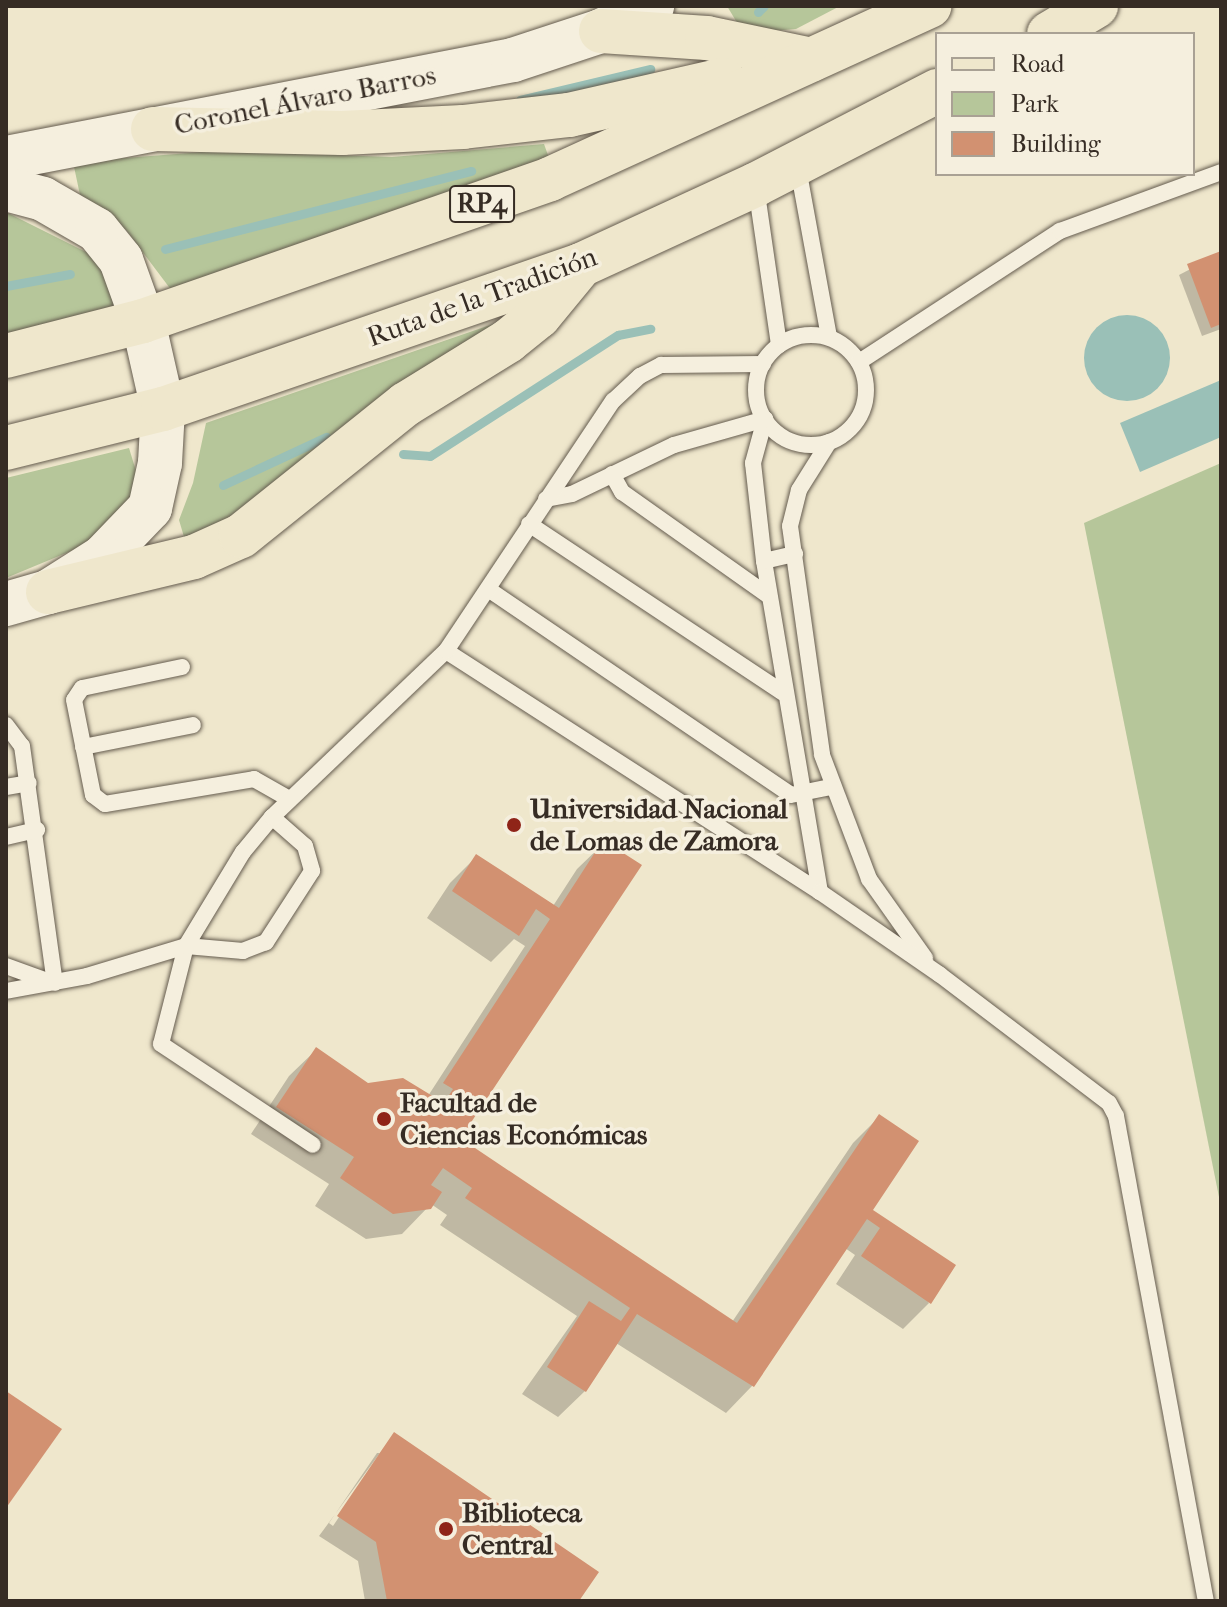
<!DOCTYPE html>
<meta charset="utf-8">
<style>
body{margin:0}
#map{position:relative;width:1227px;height:1607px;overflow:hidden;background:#efe7cc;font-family:"IM FELL French Canon",serif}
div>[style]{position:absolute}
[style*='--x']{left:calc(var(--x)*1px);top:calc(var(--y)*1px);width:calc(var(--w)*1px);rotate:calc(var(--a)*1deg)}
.green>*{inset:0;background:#b6c69a}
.water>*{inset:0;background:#9ac0b7}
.round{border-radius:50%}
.shadow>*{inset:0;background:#0003}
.stream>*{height:9px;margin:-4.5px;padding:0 4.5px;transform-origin:4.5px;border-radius:4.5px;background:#9ac0b7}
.building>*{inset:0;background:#d29171}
.roads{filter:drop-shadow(0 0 2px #645b4e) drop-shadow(0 0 2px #645b4e)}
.lane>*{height:16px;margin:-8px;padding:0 8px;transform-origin:8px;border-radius:8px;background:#f5efde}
.lane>.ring{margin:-8px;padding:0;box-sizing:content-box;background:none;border:16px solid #f5efde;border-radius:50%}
.secondary>*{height:44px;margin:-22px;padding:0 22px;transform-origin:22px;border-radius:22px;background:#f5efde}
.primary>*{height:44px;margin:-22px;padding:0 22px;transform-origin:22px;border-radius:22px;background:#efe7cc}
.dots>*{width:22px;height:22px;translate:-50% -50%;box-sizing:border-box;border:4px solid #f5efde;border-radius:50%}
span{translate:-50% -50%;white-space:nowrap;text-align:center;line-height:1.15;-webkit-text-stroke:7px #f5efde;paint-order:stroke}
.shield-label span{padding:2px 6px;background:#f5efde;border:2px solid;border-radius:6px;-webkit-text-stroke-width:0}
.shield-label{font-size:26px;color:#362c24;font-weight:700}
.street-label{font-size:28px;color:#362c24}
.poi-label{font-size:28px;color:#362c24;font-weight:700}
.left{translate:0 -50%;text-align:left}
.frame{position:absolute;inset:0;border:8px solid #362c24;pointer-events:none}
.legend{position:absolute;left:935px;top:32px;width:260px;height:144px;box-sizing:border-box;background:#f5efde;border:2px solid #a9a194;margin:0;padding:10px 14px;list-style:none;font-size:24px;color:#362c24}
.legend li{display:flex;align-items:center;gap:16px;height:40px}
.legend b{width:40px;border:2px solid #a9a194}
</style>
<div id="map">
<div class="green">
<div style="clip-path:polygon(727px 6px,840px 6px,796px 29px,758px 32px,739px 26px)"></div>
<div style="clip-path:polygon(544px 144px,549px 158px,172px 291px,126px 230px,80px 195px,73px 162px,215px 151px,392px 157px)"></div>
<div style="clip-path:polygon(6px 212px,94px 256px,124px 306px,6px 338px)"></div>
<div style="clip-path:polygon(496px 323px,241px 524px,187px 547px,179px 520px,193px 483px,206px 423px)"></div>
<div style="clip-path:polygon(129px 448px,143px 494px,100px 539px,6px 578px,6px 478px)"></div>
<div style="clip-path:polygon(1221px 463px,1221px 1207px,1084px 523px)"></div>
</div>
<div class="water">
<div class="round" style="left:1084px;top:315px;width:86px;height:86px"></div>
<div style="clip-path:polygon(1221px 380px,1221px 437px,1140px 472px,1120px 423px)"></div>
</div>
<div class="shadow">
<div style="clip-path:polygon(1221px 253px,1221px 329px,1202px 336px,1179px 275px)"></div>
<div style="clip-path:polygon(604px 843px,468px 1123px,474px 1150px,732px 1322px,853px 1143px,879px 1117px,870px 1210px,929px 1303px,903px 1329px,836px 1284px,855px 1255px,845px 1248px,752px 1386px,726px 1413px,616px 1343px,585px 1391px,558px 1417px,522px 1394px,577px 1316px,440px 1225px,447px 1215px,431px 1204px,402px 1234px,366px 1239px,315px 1206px,329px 1184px,251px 1134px,289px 1076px,316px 1050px,367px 1085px,428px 1096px,525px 946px,514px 939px,491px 962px,427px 918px,450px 883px,476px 857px,553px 906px,577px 869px)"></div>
<div style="clip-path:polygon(evenodd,394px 1434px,576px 1601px,365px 1601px,358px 1561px,319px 1536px,394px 1434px,377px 1453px,382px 1453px,333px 1526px,329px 1523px,377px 1453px)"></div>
</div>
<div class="stream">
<div style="--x:758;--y:12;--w:8;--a:-45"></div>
<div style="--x:520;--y:100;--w:134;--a:-13.4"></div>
<div style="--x:165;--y:249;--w:316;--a:-14.3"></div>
<div style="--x:6;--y:286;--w:65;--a:-10.6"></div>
<div style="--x:403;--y:454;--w:27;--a:4"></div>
<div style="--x:430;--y:456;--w:224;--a:-32.8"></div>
<div style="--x:618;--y:335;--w:33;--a:-11"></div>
<div style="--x:223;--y:485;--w:114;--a:-25"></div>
</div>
<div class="building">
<div style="clip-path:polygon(1221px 251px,1221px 324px,1211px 328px,1187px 264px)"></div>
<div style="clip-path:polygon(603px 840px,642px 865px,470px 1124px,475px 1148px,737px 1323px,879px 1114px,919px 1141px,873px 1210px,956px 1265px,931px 1304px,861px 1256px,880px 1228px,867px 1219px,754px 1387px,637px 1314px,586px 1392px,547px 1367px,589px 1301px,621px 1321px,630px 1308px,465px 1198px,472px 1188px,443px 1168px,431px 1185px,442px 1192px,431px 1209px,393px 1214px,340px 1178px,354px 1157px,276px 1107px,316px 1047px,368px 1083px,403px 1078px,444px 1103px,453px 1089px,443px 1083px,550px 919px,536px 909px,519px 936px,452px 891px,476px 854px,559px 908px)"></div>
<div style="clip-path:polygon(6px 1391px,62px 1429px,6px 1508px)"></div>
<div style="clip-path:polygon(394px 1432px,599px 1572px,579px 1601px,387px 1601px,376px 1542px,337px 1516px)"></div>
</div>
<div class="roads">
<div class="lane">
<div style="--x:798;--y:168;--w:172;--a:79.6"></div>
<div style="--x:756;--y:187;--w:160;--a:81.7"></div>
<div class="ring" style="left:756px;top:335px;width:94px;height:94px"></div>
<div style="--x:859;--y:362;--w:240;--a:-33.1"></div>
<div style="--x:1060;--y:231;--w:171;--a:-20.1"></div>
<div style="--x:765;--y:419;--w:46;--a:105.3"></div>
<div style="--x:753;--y:463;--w:99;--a:83.6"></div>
<div style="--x:764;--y:561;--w:336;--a:80.4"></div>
<div style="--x:829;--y:442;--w:57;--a:122"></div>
<div style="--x:799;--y:490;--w:37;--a:104"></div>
<div style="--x:790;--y:526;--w:231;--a:82"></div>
<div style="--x:822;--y:755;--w:133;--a:69.2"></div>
<div style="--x:869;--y:879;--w:97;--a:54.7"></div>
<div style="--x:612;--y:474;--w:21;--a:61"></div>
<div style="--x:622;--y:492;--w:180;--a:35.3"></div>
<div style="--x:546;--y:499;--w:26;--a:-11"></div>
<div style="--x:572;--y:494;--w:113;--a:-25.7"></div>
<div style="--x:674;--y:445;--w:95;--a:-15.9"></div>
<div style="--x:529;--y:524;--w:305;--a:33.6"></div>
<div style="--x:764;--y:561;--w:32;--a:-13"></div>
<div style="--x:488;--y:589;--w:366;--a:34.2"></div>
<div style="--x:791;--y:795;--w:41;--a:-11.3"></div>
<div style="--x:446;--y:651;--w:445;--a:32.8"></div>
<div style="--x:820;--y:892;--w:145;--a:34.6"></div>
<div style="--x:939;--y:974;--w:213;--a:37.2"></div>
<div style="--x:1109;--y:1103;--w:15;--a:62"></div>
<div style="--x:1116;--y:1116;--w:493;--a:79.5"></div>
<div style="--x:182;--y:667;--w:102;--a:168.1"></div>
<div style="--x:82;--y:688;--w:14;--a:124"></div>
<div style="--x:74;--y:700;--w:97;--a:78.7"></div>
<div style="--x:93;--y:795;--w:15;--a:37"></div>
<div style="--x:105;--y:804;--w:151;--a:-9.5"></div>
<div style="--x:254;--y:779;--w:40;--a:29.7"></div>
<div style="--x:6;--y:725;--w:26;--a:53"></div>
<div style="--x:22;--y:746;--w:239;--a:82.1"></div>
<div style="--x:83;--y:747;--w:112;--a:-11.3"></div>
<div style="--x:6;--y:787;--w:23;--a:-10"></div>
<div style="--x:272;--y:817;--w:44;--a:41.3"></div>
<div style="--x:305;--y:846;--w:26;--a:74"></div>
<div style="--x:312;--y:871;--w:85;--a:122.9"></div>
<div style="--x:266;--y:942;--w:25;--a:159"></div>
<div style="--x:243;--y:951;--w:57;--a:-175"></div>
<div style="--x:186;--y:946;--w:101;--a:104.3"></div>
<div style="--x:161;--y:1044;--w:182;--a:33.6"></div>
<div style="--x:6;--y:837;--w:32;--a:-13"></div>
<div style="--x:6;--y:966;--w:47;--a:20"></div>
<div style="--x:6;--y:991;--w:82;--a:-10.5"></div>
<div style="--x:87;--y:976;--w:103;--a:-16.9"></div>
<div style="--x:186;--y:946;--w:110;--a:-58.8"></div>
<div style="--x:243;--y:852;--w:45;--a:-50.4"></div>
<div style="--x:272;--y:817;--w:240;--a:-43.7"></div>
<div style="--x:446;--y:651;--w:301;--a:-56.3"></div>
<div style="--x:613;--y:401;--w:37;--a:-43"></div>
<div style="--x:640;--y:376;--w:24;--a:-28"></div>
<div style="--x:661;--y:365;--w:102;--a:-0.6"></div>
</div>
<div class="secondary">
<div style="--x:6;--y:158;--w:516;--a:-10.94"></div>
<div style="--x:513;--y:60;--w:93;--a:-18.2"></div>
<div style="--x:601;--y:31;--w:57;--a:-26.1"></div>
<div style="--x:6;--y:189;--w:38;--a:15"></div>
<div style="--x:43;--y:199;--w:62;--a:29.9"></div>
<div style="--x:97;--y:230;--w:38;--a:51"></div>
<div style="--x:121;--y:260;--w:65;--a:70.2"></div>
<div style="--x:143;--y:321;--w:90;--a:77.2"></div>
<div style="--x:163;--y:409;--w:54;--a:93.2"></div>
<div style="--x:160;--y:463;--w:46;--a:102.5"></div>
<div style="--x:150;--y:508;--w:68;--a:133.8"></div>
<div style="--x:103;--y:557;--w:65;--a:147.5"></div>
<div style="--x:48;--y:592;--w:44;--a:164.1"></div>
</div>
<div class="primary">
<div style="--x:601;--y:31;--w:106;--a:3.8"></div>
<div style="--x:707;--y:38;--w:106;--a:11.9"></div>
<div style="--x:1049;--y:34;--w:55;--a:-30.8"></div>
<div style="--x:153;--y:129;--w:189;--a:1.2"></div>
<div style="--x:342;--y:133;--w:121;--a:-2.8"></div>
<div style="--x:463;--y:127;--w:107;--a:-6.5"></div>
<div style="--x:569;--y:115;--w:158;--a:-12.8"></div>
<div style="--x:6;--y:356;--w:141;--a:-14.3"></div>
<div style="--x:143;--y:321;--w:431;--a:-19.2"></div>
<div style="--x:550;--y:179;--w:417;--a:-24.5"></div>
<div style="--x:6;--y:448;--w:162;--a:-14"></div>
<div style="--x:163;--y:409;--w:442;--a:-19"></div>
<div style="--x:581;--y:265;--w:192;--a:-24.7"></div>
<div style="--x:755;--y:185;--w:205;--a:-27.3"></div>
<div style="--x:48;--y:592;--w:150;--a:-13.5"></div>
<div style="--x:194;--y:557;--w:51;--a:-24.1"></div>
<div style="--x:241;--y:536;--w:211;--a:-38.7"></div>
<div style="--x:406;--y:404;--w:120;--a:-31.7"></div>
<div style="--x:508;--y:341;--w:40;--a:-39"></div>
<div style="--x:539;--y:316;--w:66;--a:-50.5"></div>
</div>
</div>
<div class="dots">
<div style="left:514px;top:825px;background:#8f2418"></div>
<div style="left:384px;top:1119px;background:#8f2418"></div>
<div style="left:446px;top:1529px;background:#8f2418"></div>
</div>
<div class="shield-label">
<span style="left:482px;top:204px">RP4</span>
</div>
<div class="street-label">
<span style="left:305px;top:100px;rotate:-11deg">Coronel Álvaro Barros</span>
<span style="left:482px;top:297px;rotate:-20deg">Ruta de la Tradición</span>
</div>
<div class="poi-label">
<span class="left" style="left:530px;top:825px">Universidad Nacional<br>de Lomas de Zamora</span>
<span class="left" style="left:400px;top:1119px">Facultad de<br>Ciencias Económicas</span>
<span class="left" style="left:462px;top:1529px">Biblioteca<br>Central</span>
</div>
<div class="frame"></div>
<ul class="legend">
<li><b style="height:10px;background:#efe7cc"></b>Road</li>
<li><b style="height:22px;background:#b6c69a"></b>Park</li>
<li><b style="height:22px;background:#d29171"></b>Building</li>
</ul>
</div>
